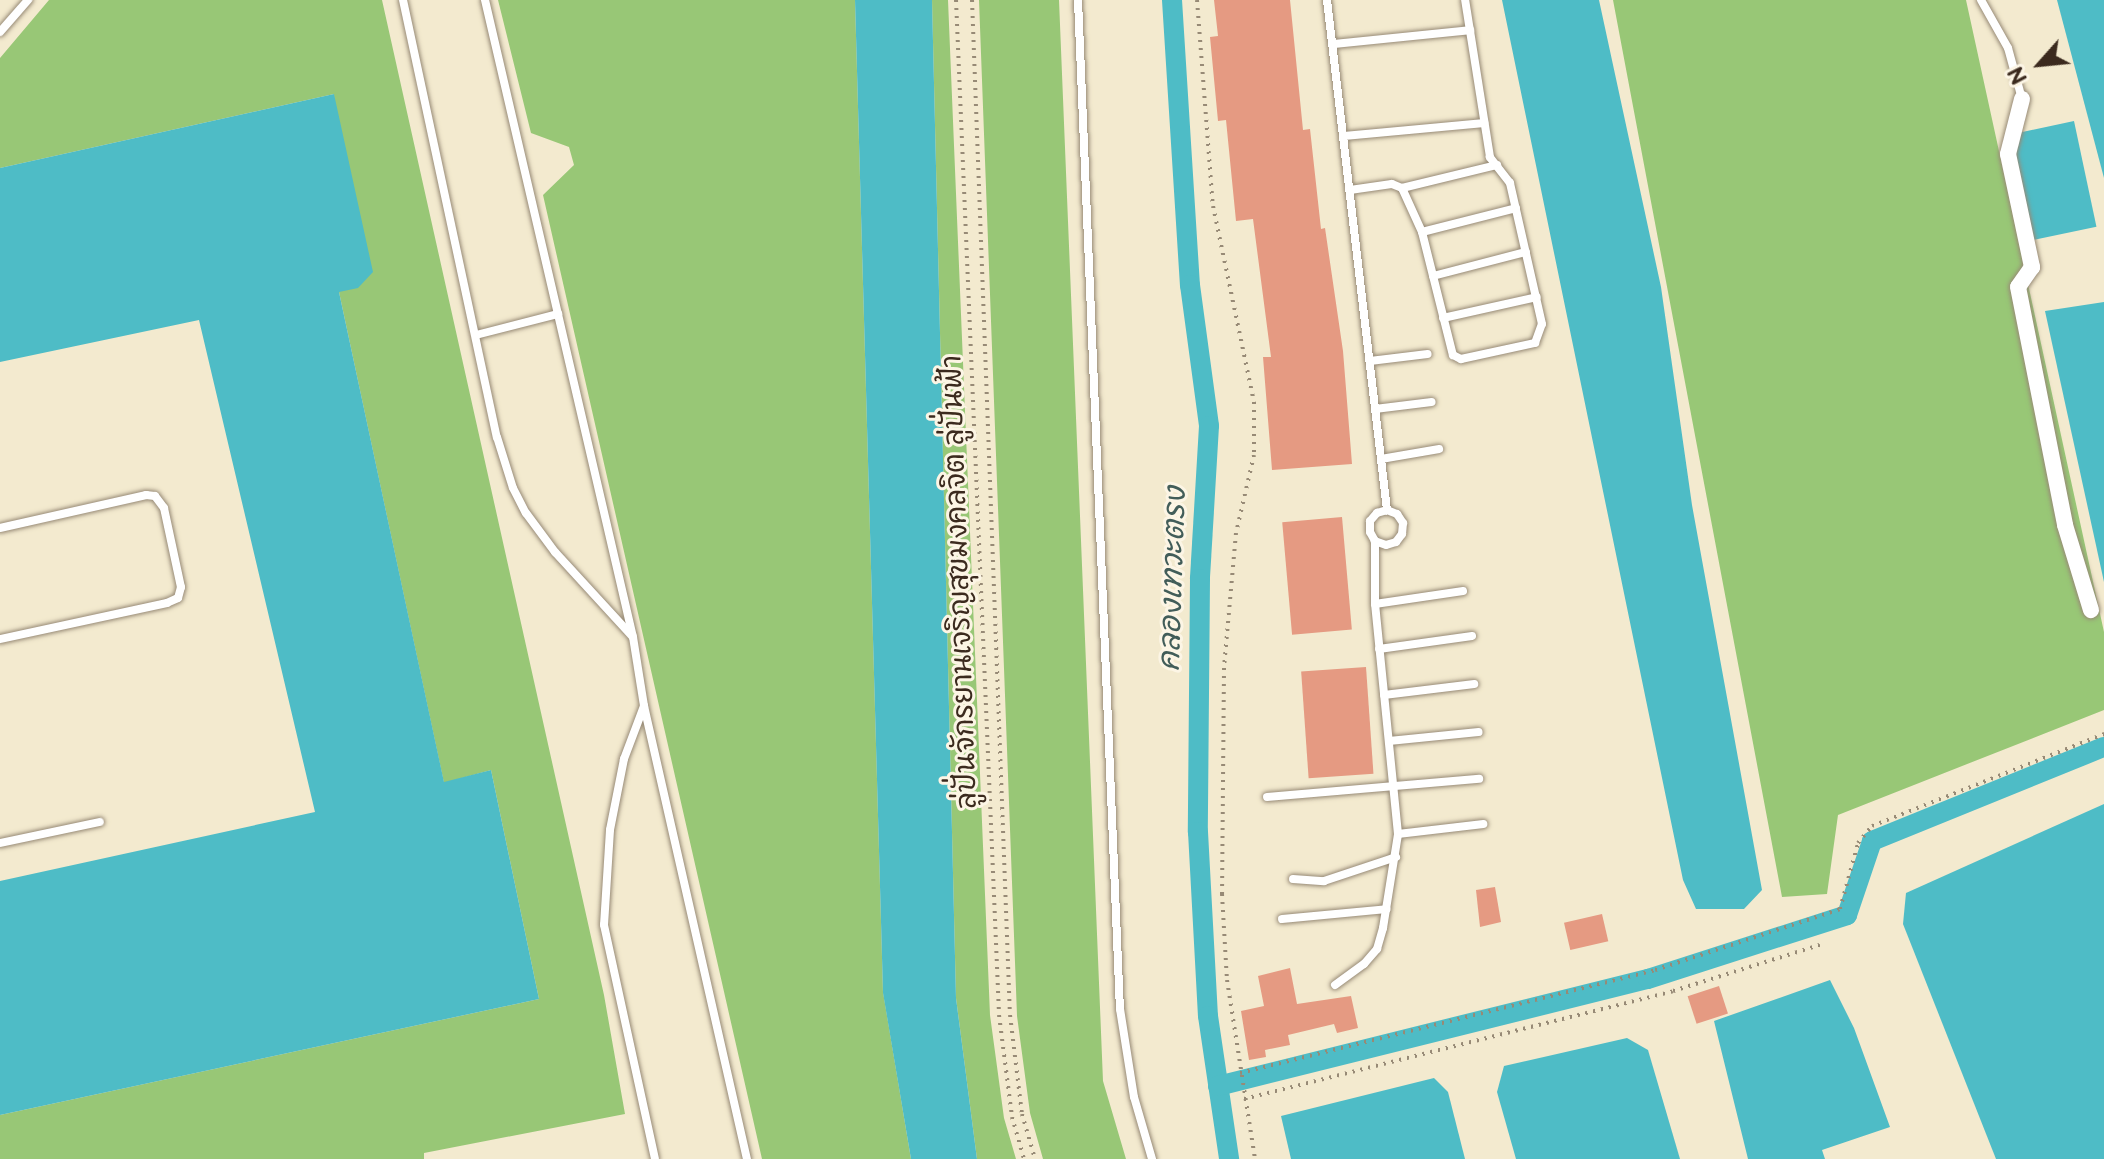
<!DOCTYPE html>
<meta charset="utf-8">
<style>
body{margin:0}
#map{position:relative;width:2104px;height:1159px;overflow:hidden;background:#f3eacf;font-family:"Balsamiq Sans","Playpen Sans Thai",sans-serif}
div>[style]{position:absolute}
[style*='--x']{left:calc(var(--x)*1px);top:calc(var(--y)*1px);width:calc(var(--w)*1px);rotate:calc(var(--a)*1deg)}
.green>*{inset:0;background:#98c776}
.water>*{inset:0;background:#4ebcc6;transform-origin:0 0}
.canal>*{height:20px;margin:-10px;padding:0 10px;transform-origin:10px;border-radius:10px;background:#4ebcc6}
.building>*{inset:0;background:#e59a82;transform-origin:0 0}
.path>*{height:4px;margin-top:-2px;transform-origin:0;background:repeating-linear-gradient(90deg,#978a76 0 2px,transparent 0 8px)}
.roads{filter:drop-shadow(0 0 2px #978a76) drop-shadow(0 0 2px #978a76)}
.lane>*{height:8px;margin:-4px;padding:0 4px;transform-origin:4px;border-radius:4px;background:#fff}
.street>*{height:16px;margin:-8px;padding:0 8px;transform-origin:8px;border-radius:8px;background:#fff}
span{translate:-50% -50%;white-space:nowrap;text-align:center;line-height:1.15;-webkit-text-stroke:6px #fcf5e5;paint-order:stroke}
.street-label{font-size:28px;color:#3b2a1e}
.water-label{font-size:30px;color:#425d59;font-style:italic}
.north{position:absolute;left:2000px;top:24px;width:80px;height:80px;-webkit-text-stroke:6px #fcf5e5;paint-order:stroke;rotate:243deg;font-size:22px;font-weight:700;line-height:32px;text-align:center;color:#3b2a1e}
.north::after{content:'';display:block;margin:auto;width:28px;height:36px;background:#3b2a1e;clip-path:polygon(50% 0,100% 100%,50% 72%,0 100%)}
</style>
<div id="map">
<div class="green">
<div style="clip-path:polygon(49px 0,382px 0,604px 995px,625px 1114px,424px 1153px,424px 1159px,0 1159px,0 1115px,539px 999px,491px 770px,444px 783px,339px 292px,334px 94px,0 168px,0 58px)"></div>
<div style="clip-path:polygon(498px 0,855px 0,883px 992px,911px 1159px,762px 1159px,543px 195px,574px 165px,569px 147px,531px 133px)"></div>
<div style="clip-path:polygon(932px 0,948px 0,990px 1015px,1004px 1118px,1016px 1159px,977px 1159px,956px 998px)"></div>
<div style="clip-path:polygon(979px 0,1059px 0,1103px 1081px,1126px 1159px,1043px 1159px,1030px 1113px,1017px 1016px)"></div>
<div style="clip-path:polygon(1613px 0,1966px 0,2104px 632px,2104px 710px,1838px 815px,1827px 894px,1782px 897px)"></div>
</div>
<div class="water">
<div style="clip-path:polygon(855px 0,932px 0,956px 998px,977px 1159px,911px 1159px,883px 993px)"></div>
<div style="clip-path:polygon(1502px 0,1599px 0,1661px 287px,1692px 505px,1762px 890px,1744px 909px,1696px 909px,1683px 880px)"></div>
<div style="clip-path:polygon(2057px 0,2104px 0,2104px 178px)"></div>
<div style="clip-path:polygon(334px 94px,373px 272px,358px 288px,339px 292px,444px 782px,491px 770px,539px 999px,0 1115px,0 881px,315px 812px,199px 320px,0 362px,0 168px)"></div>
<div style="left:2074px;top:121px;width:108px;height:66px;rotate:78deg"></div>
<div style="clip-path:polygon(2104px 302px,2104px 582px,2045px 311px)"></div>
<div style="clip-path:polygon(2104px 804px,2104px 1159px,1996px 1159px,1903px 924px,1906px 893px)"></div>
<div style="clip-path:polygon(1830px 980px,1854px 1028px,1890px 1127px,1822px 1150px,1825px 1159px,1748px 1159px,1714px 1021px)"></div>
<div style="clip-path:polygon(1627px 1038px,1648px 1050px,1680px 1159px,1516px 1159px,1497px 1092px,1504px 1066px)"></div>
<div style="clip-path:polygon(1434px 1078px,1448px 1092px,1465px 1159px,1291px 1159px,1281px 1116px)"></div>
</div>
<div class="canal">
<div style="--x:1172;--y:0;--w:286;--a:86.4"></div>
<div style="--x:1190;--y:285;--w:142;--a:82.3"></div>
<div style="--x:1209;--y:426;--w:153;--a:93.4"></div>
<div style="--x:1200;--y:579;--w:253;--a:90.5"></div>
<div style="--x:1198;--y:832;--w:184;--a:86.9"></div>
<div style="--x:1208;--y:1016;--w:145;--a:81.6"></div>
<div style="--x:1218;--y:1086;--w:443;--a:-14"></div>
<div style="--x:1648;--y:979;--w:209;--a:-17.8"></div>
<div style="--x:1847;--y:915;--w:78;--a:-71.3"></div>
<div style="--x:1872;--y:841;--w:250;--a:-22.1"></div>
</div>
<div class="building">
<div style="clip-path:polygon(1214px 0,1290px 0,1303px 130px,1310px 129px,1321px 229px,1325px 228px,1343px 351px,1352px 464px,1272px 470px,1263px 357px,1271px 357px,1253px 219px,1236px 221px,1226px 120px,1218px 121px,1210px 37px,1218px 36px)"></div>
<div style="left:1342px;top:517px;width:113px;height:60px;rotate:85deg"></div>
<div style="left:1366px;top:667px;width:107px;height:65px;rotate:86deg"></div>
<div style="clip-path:polygon(1495px 887px,1501px 922px,1480px 927px,1476px 890px)"></div>
<div style="left:1602px;top:914px;width:28px;height:39px;rotate:77deg"></div>
<div style="clip-path:polygon(1290px 968px,1297px 1004px,1351px 996px,1358px 1028px,1337px 1033px,1334px 1024px,1288px 1035px,1290px 1045px,1265px 1050px,1266px 1057px,1249px 1060px,1241px 1011px,1264px 1006px,1258px 976px)"></div>
<div style="left:1719px;top:986px;width:29px;height:33px;rotate:72deg"></div>
</div>
<div class="path">
<div style="--x:956;--y:0;--w:1016;--a:87.57"></div>
<div style="--x:999;--y:1015;--w:103;--a:82.7"></div>
<div style="--x:1012;--y:1117;--w:44;--a:74.1"></div>
<div style="--x:972;--y:0;--w:1016;--a:87.86"></div>
<div style="--x:1010;--y:1015;--w:100;--a:83.1"></div>
<div style="--x:1022;--y:1114;--w:47;--a:73.9"></div>
<div style="--x:1197;--y:0;--w:207;--a:85.6"></div>
<div style="--x:1213;--y:206;--w:200;--a:78.2"></div>
<div style="--x:1254;--y:402;--w:53;--a:90"></div>
<div style="--x:1254;--y:455;--w:80;--a:103"></div>
<div style="--x:1236;--y:533;--w:136;--a:95.1"></div>
<div style="--x:1224;--y:668;--w:226;--a:90.5"></div>
<div style="--x:1222;--y:894;--w:86;--a:86.7"></div>
<div style="--x:1227;--y:980;--w:181;--a:81.1"></div>
<div style="--x:1240;--y:1073;--w:428;--a:-13.9"></div>
<div style="--x:1655;--y:970;--w:195;--a:-18.2"></div>
<div style="--x:1840;--y:909;--w:68;--a:-74.7"></div>
<div style="--x:1858;--y:843;--w:22;--a:-51"></div>
<div style="--x:1872;--y:826;--w:250;--a:-21.6"></div>
<div style="--x:1244;--y:1099;--w:442;--a:-14.1"></div>
<div style="--x:1673;--y:991;--w:154;--a:-17.4"></div>
</div>
<div class="roads">
<div class="lane">
<div style="--x:403;--y:0;--w:447;--a:77.9"></div>
<div style="--x:497;--y:437;--w:53;--a:72.6"></div>
<div style="--x:513;--y:488;--w:28;--a:63"></div>
<div style="--x:526;--y:513;--w:49;--a:53.4"></div>
<div style="--x:555;--y:552;--w:114;--a:47.5"></div>
<div style="--x:485;--y:0;--w:654;--a:76.92"></div>
<div style="--x:633;--y:637;--w:70;--a:80.9"></div>
<div style="--x:644;--y:706;--w:465;--a:77.2"></div>
<div style="--x:1078;--y:0;--w:1010;--a:87.62"></div>
<div style="--x:1120;--y:1009;--w:89;--a:81"></div>
<div style="--x:1134;--y:1097;--w:65;--a:73.8"></div>
<div style="--x:1327;--y:0;--w:514;--a:83.29"></div>
<div style="--x:1981;--y:0;--w:55;--a:60.6"></div>
<div style="--x:2008;--y:48;--w:53;--a:74.6"></div>
<div style="--x:0;--y:32;--w:43;--a:-48.8"></div>
<div style="--x:1333;--y:44;--w:138;--a:-5.8"></div>
<div style="--x:1344;--y:136;--w:141;--a:-5.3"></div>
<div style="--x:1402;--y:188;--w:98;--a:-13.6"></div>
<div style="--x:1350;--y:190;--w:42;--a:-8.1"></div>
<div style="--x:1392;--y:184;--w:11;--a:22"></div>
<div style="--x:1402;--y:188;--w:48;--a:65.6"></div>
<div style="--x:1422;--y:232;--w:127;--a:75.9"></div>
<div style="--x:1453;--y:355;--w:9;--a:27"></div>
<div style="--x:1461;--y:359;--w:76;--a:-12.2"></div>
<div style="--x:1535;--y:343;--w:20;--a:-70"></div>
<div style="--x:1542;--y:324;--w:145;--a:-102.8"></div>
<div style="--x:1510;--y:183;--w:33;--a:-128"></div>
<div style="--x:1490;--y:157;--w:159;--a:-99"></div>
<div style="--x:1422;--y:232;--w:97;--a:-14.3"></div>
<div style="--x:1433;--y:276;--w:96;--a:-14.5"></div>
<div style="--x:1443;--y:318;--w:96;--a:-12.6"></div>
<div style="--x:476;--y:335;--w:85;--a:-14.4"></div>
<div style="--x:1370;--y:361;--w:58;--a:-6.9"></div>
<div style="--x:1375;--y:409;--w:57;--a:-7"></div>
<div style="--x:1381;--y:459;--w:59;--a:-9.8"></div>
<div style="--x:0;--y:528;--w:150;--a:-12.7"></div>
<div style="--x:146;--y:495;--w:9;--a:6"></div>
<div style="--x:155;--y:496;--w:15;--a:53"></div>
<div style="--x:164;--y:508;--w:81;--a:77.9"></div>
<div style="--x:181;--y:587;--w:11;--a:105"></div>
<div style="--x:178;--y:598;--w:12;--a:156"></div>
<div style="--x:167;--y:603;--w:171;--a:167.8"></div>
<div style="--x:1375;--y:604;--w:89;--a:-8.4"></div>
<div style="--x:1379;--y:649;--w:94;--a:-8"></div>
<div style="--x:1384;--y:695;--w:91;--a:-7"></div>
<div style="--x:644;--y:706;--w:57;--a:110.7"></div>
<div style="--x:624;--y:759;--w:72;--a:101.2"></div>
<div style="--x:610;--y:830;--w:95;--a:93.6"></div>
<div style="--x:604;--y:925;--w:239;--a:77.7"></div>
<div style="--x:1389;--y:741;--w:90;--a:-5.7"></div>
<div style="--x:1267;--y:797;--w:213;--a:-4.9"></div>
<div style="--x:1398;--y:834;--w:86;--a:-6.7"></div>
<div style="--x:0;--y:843;--w:102;--a:-11.9"></div>
<div style="--x:1293;--y:879;--w:31;--a:4"></div>
<div style="--x:1324;--y:881;--w:76;--a:-18.4"></div>
<div style="--x:1282;--y:919;--w:105;--a:-5.4"></div>
<div style="--x:1335;--y:985;--w:36;--a:-36"></div>
<div style="--x:1364;--y:964;--w:20;--a:-49"></div>
<div style="--x:1377;--y:949;--w:22;--a:-74"></div>
<div style="--x:1383;--y:928;--w:95;--a:-80.9"></div>
<div style="--x:1398;--y:834;--w:231;--a:-95.7"></div>
<div style="--x:1375;--y:604;--w:63;--a:-90"></div>
<div style="--x:1375;--y:541;--w:10;--a:-119"></div>
<div style="--x:1370;--y:532;--w:11;--a:-90"></div>
<div style="--x:1370;--y:521;--w:11;--a:-49"></div>
<div style="--x:1377;--y:513;--w:10;--a:-17"></div>
<div style="--x:1387;--y:510;--w:11;--a:22"></div>
<div style="--x:1397;--y:514;--w:11;--a:56"></div>
<div style="--x:1403;--y:523;--w:11;--a:95"></div>
<div style="--x:1402;--y:534;--w:10;--a:127"></div>
<div style="--x:1396;--y:542;--w:10;--a:163"></div>
<div style="--x:1386;--y:545;--w:12;--a:-160"></div>
</div>
<div class="street">
<div style="--x:2022;--y:99;--w:57;--a:104.3"></div>
<div style="--x:2008;--y:154;--w:116;--a:78"></div>
<div style="--x:2032;--y:267;--w:24;--a:125"></div>
<div style="--x:2018;--y:287;--w:243;--a:78.8"></div>
<div style="--x:2065;--y:525;--w:89;--a:73"></div>
</div>
</div>
<div class="street-label">
<span style="left:960px;top:582px;rotate:-92deg">ลู่ปั่นจักรยานเจริญสุขมงคลจิต ลู่ปั่นฟ้า</span>
</div>
<div class="water-label">
<span style="left:1173px;top:579px;rotate:-88deg">คลองเทวะตรง</span>
</div>
<div class="north">N</div>
</div>
